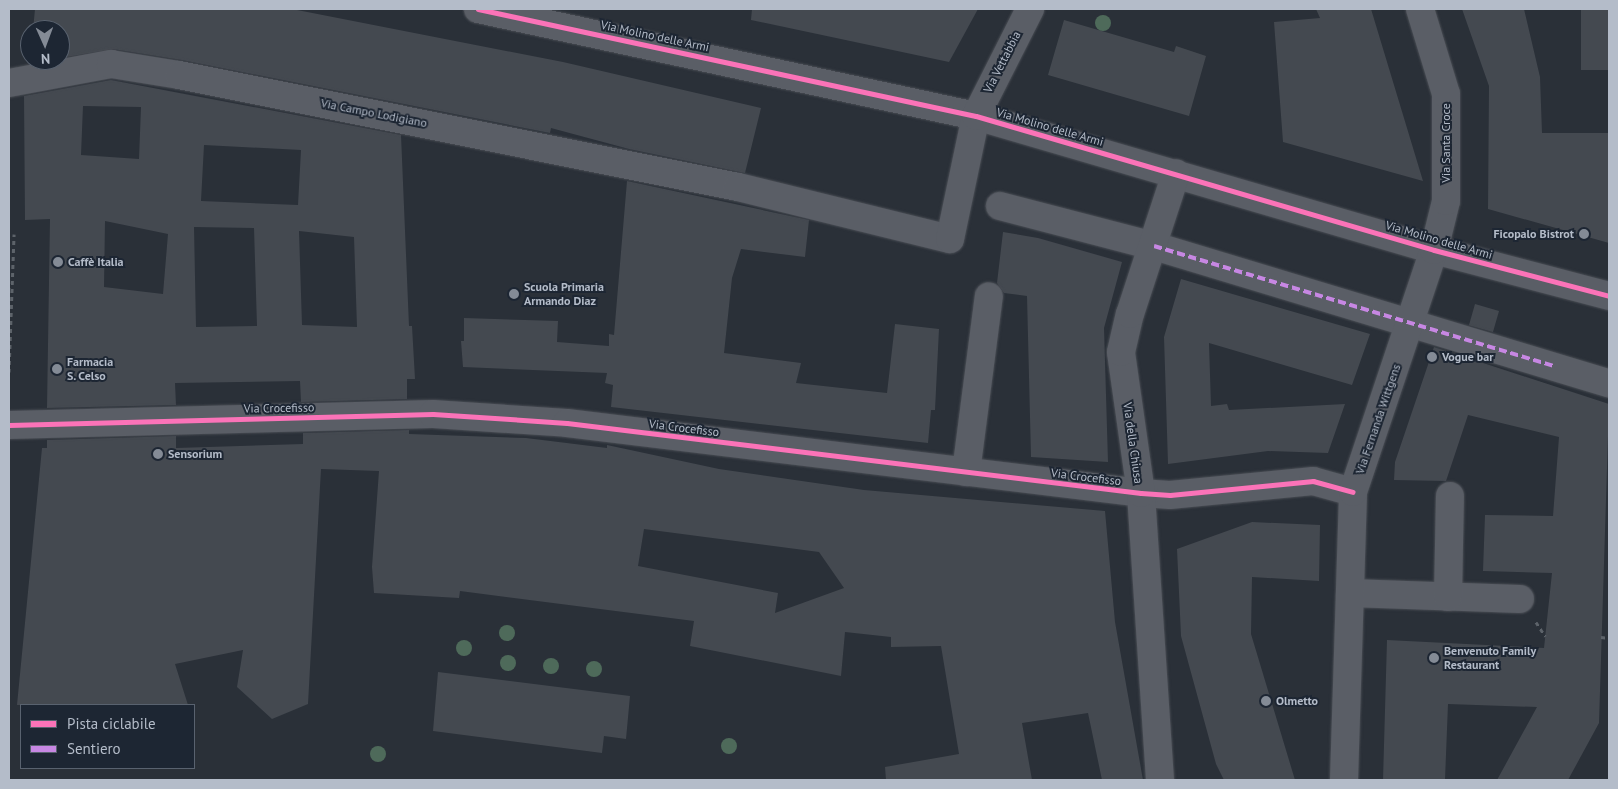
<!DOCTYPE html>
<meta charset="utf-8">
<style>
body{margin:0}
#map{position:relative;width:1618px;height:789px;overflow:hidden;background:#2a3038;font-family:"PT Sans",sans-serif}
div>[style]{position:absolute}
[style*='--x']{left:calc(var(--x)*1px);top:calc(var(--y)*1px);width:calc(var(--w)*1px);rotate:calc(var(--a)*1deg)}
.building>*{inset:0;background:#444950;transform-origin:0 0}
.path>*{height:3px;margin-top:-1.5px;transform-origin:0;background:repeating-linear-gradient(90deg,#5d636a 0 4px,transparent 0 8px)}
.roads{filter:drop-shadow(0 0 1px #484c53) drop-shadow(0 0 1px #484c53)}
.minor>*{height:28px;margin:-14px;padding:0 14px;transform-origin:14px;border-radius:14px;background:#5a5e66}
.quiet>*{height:4px;margin-top:-2px;transform-origin:0;background:repeating-linear-gradient(90deg,#c787e3 0 8px,transparent 0 12px)}
.cycleway>*{height:5px;margin:-2.5px;padding:0 2.5px;transform-origin:2.5px;border-radius:2.5px;background:#fb73b8}
.trees>*{width:16px;height:16px;margin:-8px;border-radius:50%;background:#4e6a5a}
.dots>*{width:14px;height:14px;translate:-50% -50%;box-sizing:border-box;border:2px solid #1d2633;border-radius:50%}
span{translate:-50% -50%;white-space:nowrap;text-align:center;line-height:1.15;-webkit-text-stroke:4px #1d2633;paint-order:stroke}
.street-label{font-size:12px;color:#b4bcc9}
.poi-label{font-size:12px;color:#b4bcc9;font-weight:700}
.right{translate:-100% -50%;text-align:right}
.left{translate:0 -50%;text-align:left}
.frame{position:absolute;inset:0;border:10px solid #b4bcc9;pointer-events:none}
.legend{position:absolute;left:20px;top:704px;width:175px;height:65px;box-sizing:border-box;background:#1d2633;border:1px solid #59626f;margin:0;padding:6px 9px;list-style:none;font-size:15px;color:#b4bcc9}
.legend li{display:flex;align-items:center;gap:10px;height:25px}
.legend b{width:25px;border:1px solid #59626f}
.north{position:absolute;left:20px;top:20px;width:50px;height:50px;box-sizing:border-box;background:#1d2633;border:1px solid #59626f;border-radius:50%;rotate:178deg;font-size:14px;font-weight:700;line-height:20px;text-align:center;color:#b4bcc9}
.north::after{content:'';display:block;margin:auto;width:18px;height:22px;background:#848b96;clip-path:polygon(50% 0,100% 100%,50% 72%,0 100%)}
</style>
<div id="map">
<div class="building">
<div style="clip-path:polygon(35px 9px,292px 9px,563px 62px,761px 108px,745px 173px,629px 149px,551px 128px,550px 133px,182px 60px,113px 49px,60px 58px,60px 30px,33px 30px)"></div>
<div style="clip-path:polygon(752px 9px,978px 9px,949px 62px,751px 20px)"></div>
<div style="clip-path:polygon(1316px 9px,1371px 9px,1423px 181px,1283px 142px,1274px 22px,1320px 18px)"></div>
<div style="clip-path:polygon(1462px 9px,1524px 9px,1540px 77px,1542px 133px,1609px 133px,1609px 243px,1488px 209px,1489px 86px)"></div>
<div style="left:1581px;top:9px;width:28px;height:61px"></div>
<div style="clip-path:polygon(1064px 20px,1174px 52px,1176px 46px,1206px 56px,1189px 116px,1048px 75px)"></div>
<div style="clip-path:polygon(evenodd,111px 80px,401px 135px,409px 326px,412px 326px,415px 379px,407px 379px,407px 399px,301px 402px,300px 381px,175px 383px,176px 405px,47px 408px,50px 219px,25px 220px,24px 96px,111px 80px,83px 106px,141px 107px,139px 159px,81px 155px,83px 106px,111px 80px,204px 145px,301px 150px,298px 205px,201px 201px,204px 145px,111px 80px,105px 221px,168px 234px,163px 294px,104px 287px,105px 221px,111px 80px,194px 227px,254px 228px,257px 326px,196px 327px,194px 227px,111px 80px,299px 231px,354px 237px,357px 327px,302px 325px,299px 231px)"></div>
<div style="clip-path:polygon(627px 181px,809px 220px,805px 257px,741px 249px,732px 278px,724px 353px,801px 363px,796px 383px,887px 393px,895px 324px,939px 329px,935px 410px,931px 410px,928px 443px,611px 407px,613px 385px,605px 383px,607px 373px,463px 367px,461px 341px,464px 341px,464px 318px,558px 321px,557px 342px,609px 346px,609px 334px,614px 335px)"></div>
<div style="clip-path:polygon(1003px 232px,1038px 238px,1122px 262px,1104px 328px,1108px 462px,1031px 457px,1027px 296px,1004px 293px,997px 283px)"></div>
<div style="clip-path:polygon(1181px 279px,1370px 334px,1352px 385px,1209px 343px,1211px 406px,1227px 404px,1229px 410px,1345px 404px,1328px 453px,1268px 451px,1168px 464px,1164px 337px)"></div>
<div style="left:1475px;top:304px;width:25px;height:22px;rotate:16deg"></div>
<div style="clip-path:polygon(1434px 347px,1609px 404px,1599px 723px,1568px 780px,1497px 780px,1537px 707px,1448px 704px,1445px 780px,1383px 780px,1387px 640px,1544px 648px,1552px 573px,1483px 571px,1485px 515px,1553px 516px,1559px 437px,1468px 415px,1446px 481px,1394px 480px,1395px 462px)"></div>
<div style="clip-path:polygon(evenodd,409px 430px,409px 434px,526px 438px,607px 448px,607px 445px,719px 469px,864px 490px,1105px 511px,1115px 622px,1143px 780px,1102px 780px,1088px 713px,1022px 723px,1032px 780px,886px 780px,885px 767px,959px 754px,941px 646px,891px 647px,891px 637px,845px 632px,841px 676px,690px 646px,694px 621px,460px 591px,459px 598px,374px 593px,372px 567px,379px 471px,321px 469px,308px 704px,272px 719px,237px 687px,243px 650px,175px 664px,188px 705px,17px 705px,42px 448px,47px 448px,47px 440px,176px 436px,176px 448px,303px 444px,303px 433px,409px 430px,644px 529px,819px 552px,844px 588px,775px 613px,778px 593px,638px 566px,644px 529px)"></div>
<div style="clip-path:polygon(1252px 522px,1320px 525px,1319px 581px,1252px 577px,1251px 634px,1295px 780px,1224px 780px,1216px 764px,1181px 636px,1177px 549px)"></div>
<div style="clip-path:polygon(438px 672px,630px 696px,626px 739px,604px 736px,602px 753px,433px 731px)"></div>
</div>
<div class="path">
<div style="--x:9;--y:372;--w:138;--a:-87.9"></div>
<div style="--x:1536;--y:622;--w:17;--a:57"></div>
<div style="--x:1601;--y:637;--w:8;--a:7"></div>
</div>
<div class="roads">
<div class="minor">
<div style="--x:478;--y:9;--w:509;--a:12.13"></div>
<div style="--x:976;--y:116;--w:477;--a:16.3"></div>
<div style="--x:1434;--y:250;--w:181;--a:14.7"></div>
<div style="--x:9;--y:83;--w:104;--a:-10.6"></div>
<div style="--x:111;--y:64;--w:69;--a:9.2"></div>
<div style="--x:179;--y:75;--w:570;--a:11.33"></div>
<div style="--x:738;--y:187;--w:218;--a:13.8"></div>
<div style="--x:950;--y:239;--w:126;--a:-78.1"></div>
<div style="--x:976;--y:116;--w:120;--a:-63.2"></div>
<div style="--x:1000;--y:206;--w:159;--a:14.6"></div>
<div style="--x:1154;--y:246;--w:475;--a:16.8"></div>
<div style="--x:9;--y:425;--w:424;--a:-1.5"></div>
<div style="--x:433;--y:414;--w:134;--a:3.8"></div>
<div style="--x:567;--y:423;--w:578;--a:6.95"></div>
<div style="--x:1141;--y:493;--w:29;--a:4"></div>
<div style="--x:1170;--y:495;--w:144;--a:-5.6"></div>
<div style="--x:1313;--y:481;--w:41;--a:15.4"></div>
<div style="--x:966;--y:472;--w:177;--a:-82.6"></div>
<div style="--x:1350;--y:593;--w:170;--a:2"></div>
<div style="--x:1448;--y:597;--w:101;--a:-88.9"></div>
<div style="--x:1160;--y:780;--w:288;--a:-93.8"></div>
<div style="--x:1141;--y:493;--w:142;--a:-98.1"></div>
<div style="--x:1121;--y:352;--w:39;--a:-77"></div>
<div style="--x:1130;--y:314;--w:148;--a:-71.9"></div>
<div style="--x:1344;--y:780;--w:288;--a:-88.2"></div>
<div style="--x:1353;--y:492;--w:255;--a:-71.5"></div>
<div style="--x:1434;--y:250;--w:50;--a:-76.2"></div>
<div style="--x:1446;--y:201;--w:107;--a:-90"></div>
<div style="--x:1446;--y:94;--w:89;--a:-107"></div>
</div>
</div>
<div class="quiet">
<div style="--x:1154;--y:246;--w:418;--a:16.7"></div>
</div>
<div class="cycleway">
<div style="--x:478;--y:9;--w:509;--a:12.13"></div>
<div style="--x:976;--y:116;--w:477;--a:16.3"></div>
<div style="--x:1434;--y:250;--w:181;--a:14.7"></div>
<div style="--x:9;--y:425;--w:424;--a:-1.5"></div>
<div style="--x:433;--y:414;--w:134;--a:3.8"></div>
<div style="--x:567;--y:423;--w:578;--a:6.95"></div>
<div style="--x:1141;--y:493;--w:29;--a:4"></div>
<div style="--x:1170;--y:495;--w:144;--a:-5.6"></div>
<div style="--x:1313;--y:481;--w:41;--a:15.4"></div>
</div>
<div class="trees">
<div style="left:1103px;top:23px"></div>
<div style="left:507px;top:633px"></div>
<div style="left:464px;top:648px"></div>
<div style="left:508px;top:663px"></div>
<div style="left:551px;top:666px"></div>
<div style="left:594px;top:669px"></div>
<div style="left:729px;top:746px"></div>
<div style="left:378px;top:754px"></div>
</div>
<div class="dots">
<div style="left:1584px;top:234px;background:#848b96"></div>
<div style="left:58px;top:262px;background:#848b96"></div>
<div style="left:514px;top:294px;background:#848b96"></div>
<div style="left:1432px;top:357px;background:#848b96"></div>
<div style="left:57px;top:369px;background:#848b96"></div>
<div style="left:158px;top:454px;background:#848b96"></div>
<div style="left:1434px;top:658px;background:#848b96"></div>
<div style="left:1266px;top:701px;background:#848b96"></div>
</div>
<div class="street-label">
<span style="left:655px;top:36px;rotate:12deg">Via Molino delle Armi</span>
<span style="left:1002px;top:62px;rotate:-63deg">Via Vettabbia</span>
<span style="left:374px;top:113px;rotate:11deg">Via Campo Lodigiano</span>
<span style="left:1050px;top:127px;rotate:16deg">Via Molino delle Armi</span>
<span style="left:1446px;top:143px;rotate:-90deg">Via Santa Croce</span>
<span style="left:1439px;top:240px;rotate:16deg">Via Molino delle Armi</span>
<span style="left:279px;top:408px;rotate:-1deg">Via Crocefisso</span>
<span style="left:1378px;top:419px;rotate:-71deg">Via Fernanda Wittgens</span>
<span style="left:684px;top:428px;rotate:7deg">Via Crocefisso</span>
<span style="left:1133px;top:443px;rotate:82deg">Via della Chiusa</span>
<span style="left:1086px;top:477px;rotate:7deg">Via Crocefisso</span>
</div>
<div class="poi-label">
<span class="right" style="left:1574px;top:234px">Ficopalo Bistrot</span>
<span class="left" style="left:68px;top:262px">Caffè Italia</span>
<span class="left" style="left:524px;top:294px">Scuola Primaria<br>Armando Diaz</span>
<span class="left" style="left:1442px;top:357px">Vogue bar</span>
<span class="left" style="left:67px;top:369px">Farmacia<br>S. Celso</span>
<span class="left" style="left:168px;top:454px">Sensorium</span>
<span class="left" style="left:1444px;top:658px">Benvenuto Family<br>Restaurant</span>
<span class="left" style="left:1276px;top:701px">Olmetto</span>
</div>
<div class="frame"></div>
<ul class="legend">
<li><b style="height:6px;background:#fb73b8"></b>Pista ciclabile</li>
<li><b style="height:6px;background:#c787e3"></b>Sentiero</li>
</ul>
<div class="north">N</div>
</div>
